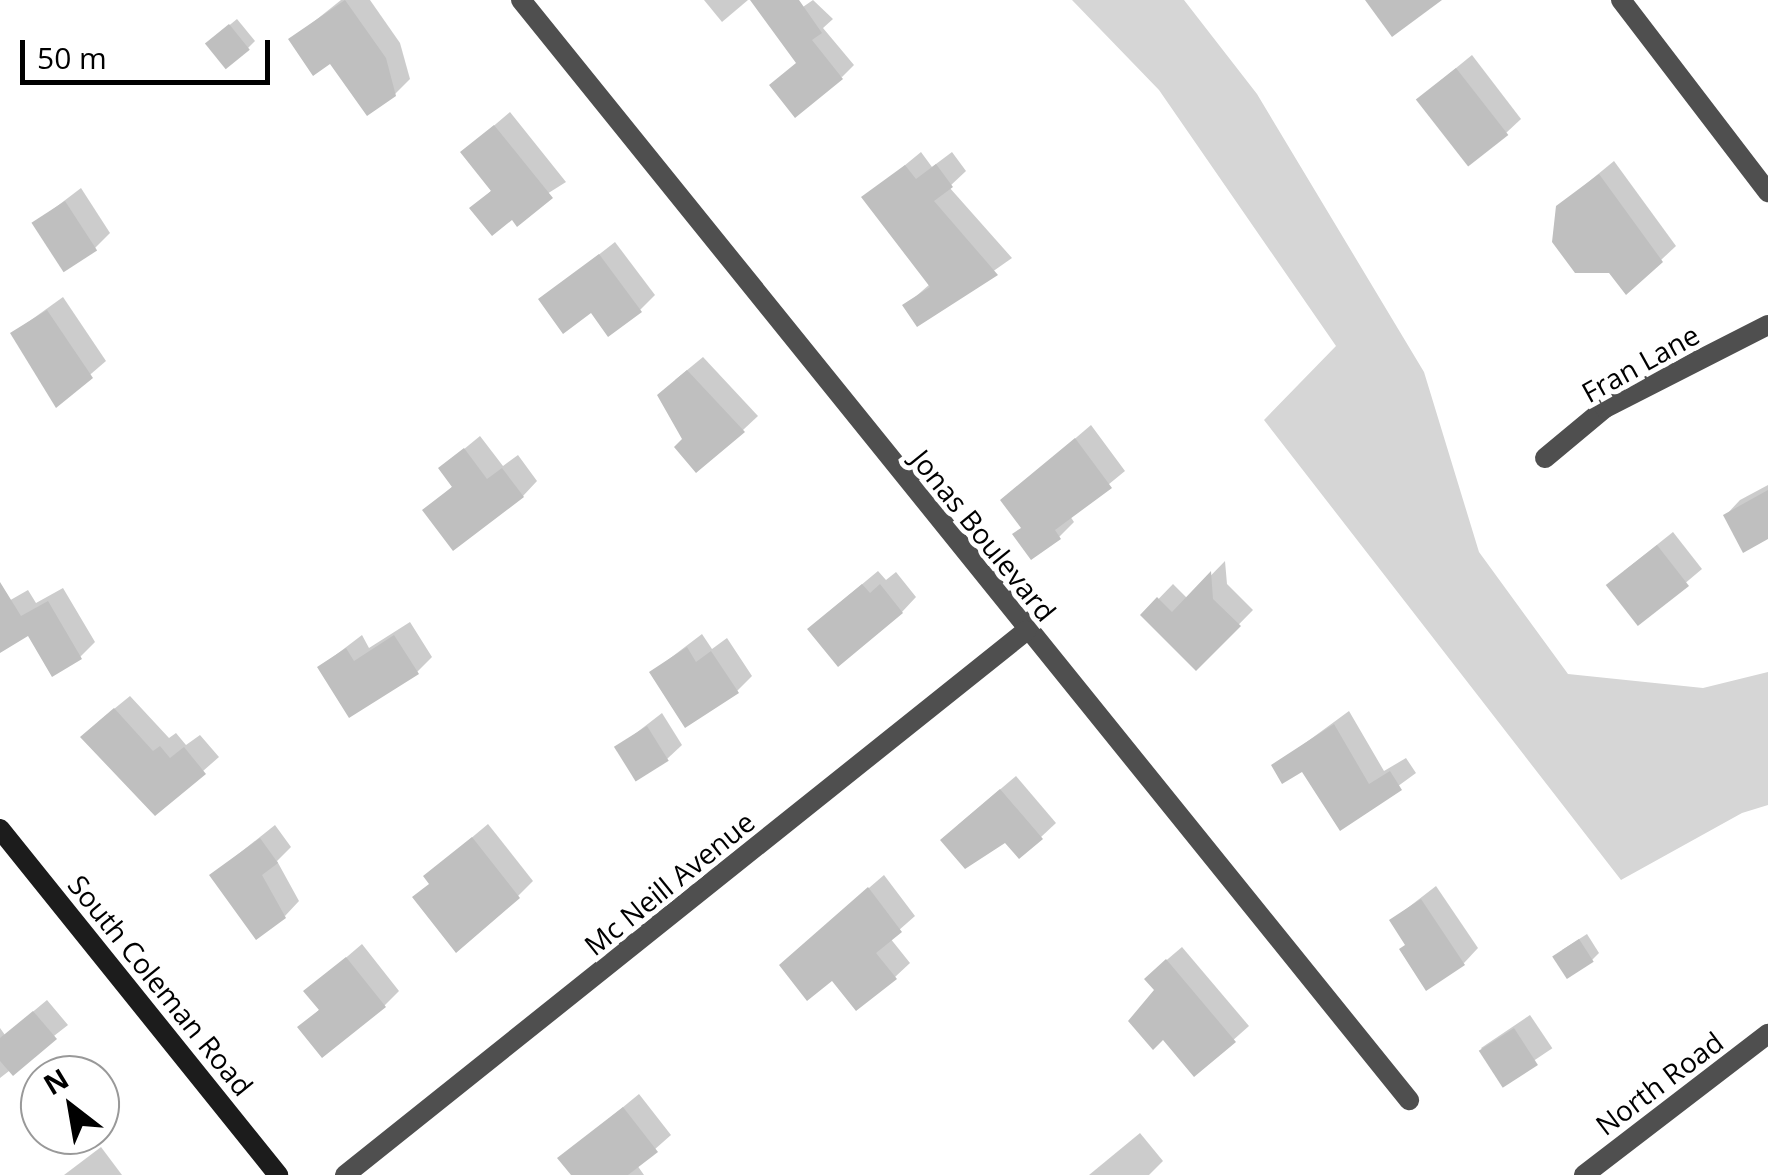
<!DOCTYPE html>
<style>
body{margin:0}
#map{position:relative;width:1768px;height:1175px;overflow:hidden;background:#fff;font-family:"Open Sans",sans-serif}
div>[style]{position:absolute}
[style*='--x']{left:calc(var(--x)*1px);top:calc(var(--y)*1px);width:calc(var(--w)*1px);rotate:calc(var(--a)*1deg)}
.green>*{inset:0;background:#d6d6d6}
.shadow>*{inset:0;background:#0003;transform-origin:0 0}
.building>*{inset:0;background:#bfbfbf;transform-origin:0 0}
.street>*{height:20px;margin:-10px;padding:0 10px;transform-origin:10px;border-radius:10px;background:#4f4f4f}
.secondary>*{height:20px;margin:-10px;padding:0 10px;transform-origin:10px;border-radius:10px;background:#1c1c1c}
span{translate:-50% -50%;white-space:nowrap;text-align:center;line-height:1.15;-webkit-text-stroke:10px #fff;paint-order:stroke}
.street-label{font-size:28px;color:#000}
.north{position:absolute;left:20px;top:1055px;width:100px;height:100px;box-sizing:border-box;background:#fff;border:2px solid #999;border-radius:50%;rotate:329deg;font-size:28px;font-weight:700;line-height:40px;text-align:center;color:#000}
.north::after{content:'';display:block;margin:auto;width:35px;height:45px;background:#000;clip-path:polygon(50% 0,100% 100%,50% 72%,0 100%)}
.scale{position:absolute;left:20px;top:40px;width:250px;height:45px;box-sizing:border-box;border:5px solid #000;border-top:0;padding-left:12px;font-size:30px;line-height:35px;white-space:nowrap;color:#000;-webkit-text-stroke:8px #fff;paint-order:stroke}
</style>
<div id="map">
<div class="green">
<div style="clip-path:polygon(1072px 0,1184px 0,1257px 94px,1424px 372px,1479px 552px,1568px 674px,1703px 688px,1768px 672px,1768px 805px,1742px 813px,1621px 880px,1264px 420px,1336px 346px,1159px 90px)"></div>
</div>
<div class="shadow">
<div style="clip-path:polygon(341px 0,370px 0,400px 43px,410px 79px,395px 94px,291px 40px)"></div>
<div style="clip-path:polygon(704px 0,748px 0,722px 22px)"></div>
<div style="clip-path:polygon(813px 0,833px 19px,823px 28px,854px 65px,842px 77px,798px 62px,787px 18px)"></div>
<div style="clip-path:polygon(237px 19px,255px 41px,248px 48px,215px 37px)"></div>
<div style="clip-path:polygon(1472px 55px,1521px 119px,1506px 133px,1418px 99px)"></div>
<div style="clip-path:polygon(510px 112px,566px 182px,512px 216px,473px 208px,493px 189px,463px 152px)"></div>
<div style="clip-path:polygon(921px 152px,932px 167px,952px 152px,966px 171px,949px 187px,1012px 258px,918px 324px,906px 305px,930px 284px,865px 198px)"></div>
<div style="clip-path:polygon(1614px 161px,1676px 246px,1661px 260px,1558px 207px)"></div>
<div style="clip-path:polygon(81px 188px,110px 233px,95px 248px,35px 223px)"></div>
<div style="clip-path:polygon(615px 242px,655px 295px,640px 310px,542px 299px)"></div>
<div style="clip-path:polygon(63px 297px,106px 361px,56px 404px,13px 333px)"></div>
<div style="clip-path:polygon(703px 357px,758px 416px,743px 430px,685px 439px,675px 380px)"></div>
<div style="clip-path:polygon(1091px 425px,1125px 471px,1070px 516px,1074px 522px,1059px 537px,1023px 527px,1003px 500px)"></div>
<div style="clip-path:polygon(480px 436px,503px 466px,518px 455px,537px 481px,523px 496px,426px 510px,454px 485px,441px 468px)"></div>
<div style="clip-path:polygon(1768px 485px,1768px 536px,1726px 515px,1740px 500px)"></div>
<div style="clip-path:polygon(1673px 532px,1702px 569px,1639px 622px,1624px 571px)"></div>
<div style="clip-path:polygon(1225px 561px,1227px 584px,1253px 610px,1196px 668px,1143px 615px,1173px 584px,1188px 599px)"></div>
<div style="clip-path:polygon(878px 571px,886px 580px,896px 572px,916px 597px,902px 612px,825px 615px)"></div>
<div style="clip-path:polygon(63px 588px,95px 642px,80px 657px,29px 633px,0 650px,0 606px,28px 590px,36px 603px)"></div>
<div style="clip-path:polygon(410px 622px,432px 657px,417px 672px,320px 667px,362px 635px,369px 648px)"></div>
<div style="clip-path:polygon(702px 634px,712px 649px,727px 638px,752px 676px,737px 691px,652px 672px)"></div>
<div style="clip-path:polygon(130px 696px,169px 738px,176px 733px,186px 745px,200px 735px,219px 757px,155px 813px,98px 722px)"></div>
<div style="clip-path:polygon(1349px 711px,1384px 771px,1406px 758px,1416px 773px,1342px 827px,1303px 769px,1274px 766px)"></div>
<div style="clip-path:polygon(662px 713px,682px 745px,667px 759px,618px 747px)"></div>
<div style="clip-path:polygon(1016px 776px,1056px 823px,1041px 837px,1006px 840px,958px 825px)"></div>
<div style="clip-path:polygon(488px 824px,533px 881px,518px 896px,431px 882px,426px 876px)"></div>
<div style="clip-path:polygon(275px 825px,291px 847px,277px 861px,299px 901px,285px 916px,212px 875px)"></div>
<div style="clip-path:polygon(884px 875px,915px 916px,890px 938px,910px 963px,895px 977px,833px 978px,797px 950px)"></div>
<div style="clip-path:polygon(1436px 886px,1478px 948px,1464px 963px,1408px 944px,1392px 920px)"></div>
<div style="clip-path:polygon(1587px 934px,1599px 953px,1592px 960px,1562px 950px)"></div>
<div style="clip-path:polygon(362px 944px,399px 991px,384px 1006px,301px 1027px,321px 1008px,307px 991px)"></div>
<div style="clip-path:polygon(1182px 947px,1249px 1026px,1195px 1074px,1157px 990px,1162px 964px)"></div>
<div style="clip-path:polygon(47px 1000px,68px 1025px,0 1078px,0 1028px,5px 1035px)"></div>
<div style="left:1530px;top:1015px;width:40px;height:59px;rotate:56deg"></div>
<div style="clip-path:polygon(639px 1094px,671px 1135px,637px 1165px,644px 1175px,577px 1175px,561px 1158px)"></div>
<div style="clip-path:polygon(1140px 1133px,1163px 1161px,1149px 1175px,1089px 1175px)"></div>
<div style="clip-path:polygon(101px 1147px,122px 1175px,64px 1175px)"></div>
</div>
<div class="building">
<div style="clip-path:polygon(345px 0,386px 58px,396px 96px,367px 116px,330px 64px,313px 76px,288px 39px)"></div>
<div style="clip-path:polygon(750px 0,799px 0,822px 33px,812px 40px,843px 79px,795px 118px,769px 85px,796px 63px)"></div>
<div style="clip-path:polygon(1365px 0,1442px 0,1392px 37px)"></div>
<div style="left:229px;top:24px;width:33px;height:31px;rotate:51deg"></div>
<div style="left:1456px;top:68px;width:85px;height:51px;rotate:52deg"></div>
<div style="clip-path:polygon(494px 125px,553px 198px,517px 227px,512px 220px,492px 236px,469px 208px,491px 191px,460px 152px)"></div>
<div style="clip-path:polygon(936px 164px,953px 187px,934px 201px,998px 275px,917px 327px,902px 305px,930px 287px,861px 197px,905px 165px,916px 179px)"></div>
<div style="clip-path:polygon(1599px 174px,1663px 262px,1626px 295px,1609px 273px,1575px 273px,1552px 242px,1556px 206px)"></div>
<div style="left:65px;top:201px;width:59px;height:40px;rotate:57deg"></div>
<div style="clip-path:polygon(599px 254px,642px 312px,608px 337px,591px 313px,563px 334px,538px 299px)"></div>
<div style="clip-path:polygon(47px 310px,93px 378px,56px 408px,10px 333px)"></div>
<div style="clip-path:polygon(687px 370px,745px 432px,696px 473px,674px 447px,682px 439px,657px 395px)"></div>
<div style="clip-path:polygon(1075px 438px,1112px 488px,1055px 530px,1061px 539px,1031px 560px,1012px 534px,1021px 528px,1000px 500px)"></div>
<div style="clip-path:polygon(464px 448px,487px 479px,502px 468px,524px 497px,453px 551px,422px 510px,452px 487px,438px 468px)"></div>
<div style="clip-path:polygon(1768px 490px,1768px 539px,1743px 553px,1723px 515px)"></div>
<div style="left:1657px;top:545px;width:52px;height:65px;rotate:52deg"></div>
<div style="clip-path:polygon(1211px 571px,1213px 599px,1241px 626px,1196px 671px,1140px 615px,1157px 597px,1172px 612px)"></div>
<div style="clip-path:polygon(0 582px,21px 616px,48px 601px,82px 659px,52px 677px,28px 636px,0 653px)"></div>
<div style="clip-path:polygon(862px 584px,870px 593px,880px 584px,903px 613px,838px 667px,807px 629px)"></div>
<div style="clip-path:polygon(394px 635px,419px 674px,349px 718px,317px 667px,346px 648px,354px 661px)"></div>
<div style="clip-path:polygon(687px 647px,696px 662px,711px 651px,739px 693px,685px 728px,649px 672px)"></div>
<div style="clip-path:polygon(114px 708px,153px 751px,160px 746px,170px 758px,184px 747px,206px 774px,155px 816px,80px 737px)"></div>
<div style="clip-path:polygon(1334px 724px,1369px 784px,1390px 771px,1402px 790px,1340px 831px,1302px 772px,1282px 784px,1271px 765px)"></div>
<div style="left:647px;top:726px;width:41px;height:39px;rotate:58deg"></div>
<div style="clip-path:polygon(1000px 789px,1043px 839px,1019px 859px,1005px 843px,965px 869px,940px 840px)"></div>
<div style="clip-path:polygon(472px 837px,520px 898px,456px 953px,412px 897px,429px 884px,423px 876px)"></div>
<div style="clip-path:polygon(260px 838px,278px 863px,262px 875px,286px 918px,256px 940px,209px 875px)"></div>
<div style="clip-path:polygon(868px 887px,902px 932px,876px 953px,897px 979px,856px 1011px,832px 981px,807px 1001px,779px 965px)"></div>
<div style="clip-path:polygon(1421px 899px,1465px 965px,1426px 991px,1399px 949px,1405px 945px,1389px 920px)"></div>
<div style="left:1579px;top:939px;width:27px;height:32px;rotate:57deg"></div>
<div style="clip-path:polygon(346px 957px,386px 1007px,322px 1058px,297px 1027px,319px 1010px,303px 991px)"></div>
<div style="clip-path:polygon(1166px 959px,1236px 1042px,1194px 1077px,1163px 1040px,1153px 1050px,1128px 1021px,1154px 990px,1144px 979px)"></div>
<div style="clip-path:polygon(33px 1011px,57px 1039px,13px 1076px,0 1061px,0 1038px)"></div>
<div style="left:1514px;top:1028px;width:44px;height:42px;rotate:57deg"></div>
<div style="clip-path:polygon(623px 1107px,658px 1152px,628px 1175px,571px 1175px,557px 1158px)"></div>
</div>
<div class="street">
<div style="--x:521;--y:0;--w:1414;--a:51.09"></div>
<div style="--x:1621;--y:0;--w:242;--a:52.6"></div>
<div style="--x:1545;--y:458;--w:78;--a:-39.8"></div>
<div style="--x:1605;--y:408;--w:183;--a:-27"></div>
<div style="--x:345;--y:1175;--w:872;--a:-38.62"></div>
<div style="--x:1584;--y:1175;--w:232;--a:-37.5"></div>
</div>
<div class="secondary">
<div style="--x:0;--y:829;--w:444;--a:51.2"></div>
</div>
<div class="street-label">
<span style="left:1640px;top:363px;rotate:-29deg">Fran Lane</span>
<span style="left:984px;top:535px;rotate:51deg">Jonas Boulevard</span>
<span style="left:669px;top:883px;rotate:-39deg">Mc Neill Avenue</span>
<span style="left:161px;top:985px;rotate:51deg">South Coleman Road</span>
<span style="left:1659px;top:1083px;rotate:-37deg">North Road</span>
</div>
<div class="north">N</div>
<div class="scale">50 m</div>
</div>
